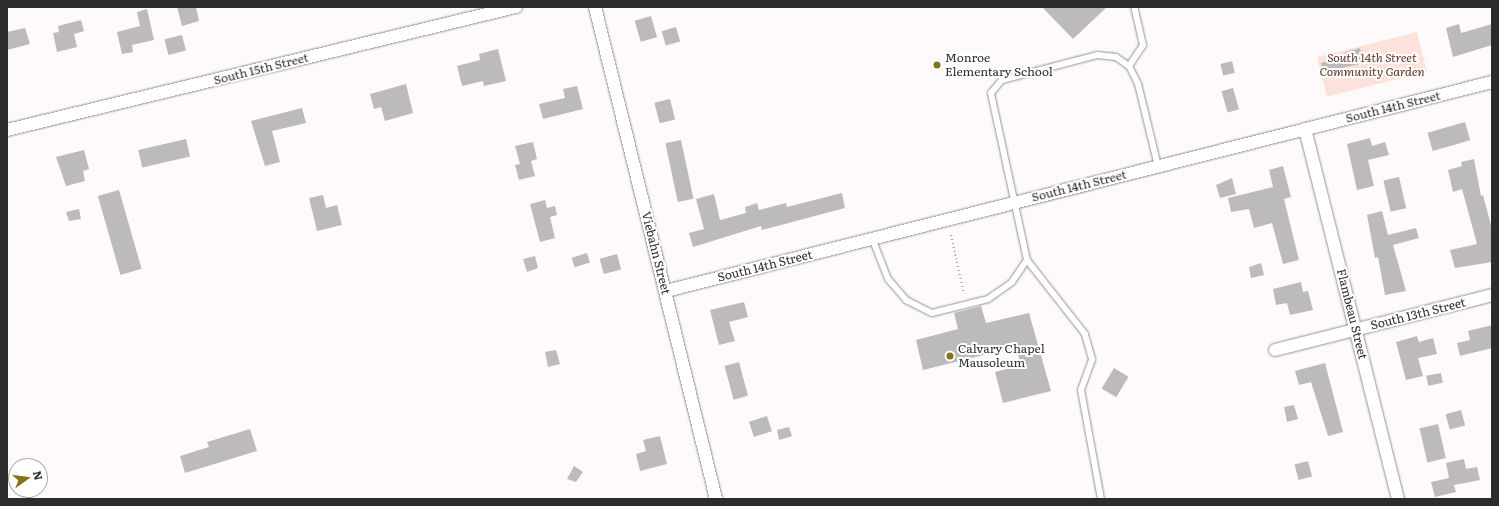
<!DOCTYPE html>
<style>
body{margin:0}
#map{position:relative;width:1499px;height:506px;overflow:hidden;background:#fefafb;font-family:Literata,serif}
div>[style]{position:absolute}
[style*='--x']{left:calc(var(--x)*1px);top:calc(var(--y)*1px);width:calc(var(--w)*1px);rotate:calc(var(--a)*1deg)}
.green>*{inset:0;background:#fce2db;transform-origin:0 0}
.building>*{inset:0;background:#bdbaba;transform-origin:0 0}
.path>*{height:2px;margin-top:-1px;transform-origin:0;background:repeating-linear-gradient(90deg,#a19e9f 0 1px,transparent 0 4px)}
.roads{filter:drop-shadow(0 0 1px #949192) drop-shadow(0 0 1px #949192)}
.service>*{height:6px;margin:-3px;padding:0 3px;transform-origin:3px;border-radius:3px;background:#fff}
.minor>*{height:12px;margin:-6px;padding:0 6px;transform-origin:6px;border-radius:6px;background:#fff}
.dots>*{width:11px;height:11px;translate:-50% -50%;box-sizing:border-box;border:2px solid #fff;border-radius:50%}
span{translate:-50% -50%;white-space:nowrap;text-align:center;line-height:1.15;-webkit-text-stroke:4px #fff;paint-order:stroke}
.poi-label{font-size:12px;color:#2d2c2c}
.left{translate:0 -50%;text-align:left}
.park-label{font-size:12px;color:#663325;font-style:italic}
.street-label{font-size:12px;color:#2d2c2c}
.frame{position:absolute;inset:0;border:8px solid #2d2c2c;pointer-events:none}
.north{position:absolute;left:8px;top:458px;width:40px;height:40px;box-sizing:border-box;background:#fff;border:1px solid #ababab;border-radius:50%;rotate:76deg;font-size:11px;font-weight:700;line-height:16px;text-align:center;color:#2d2c2c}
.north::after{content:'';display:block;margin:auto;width:14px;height:18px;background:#867518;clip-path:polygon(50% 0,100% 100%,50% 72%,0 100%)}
</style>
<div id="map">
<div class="green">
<div style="left:1417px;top:32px;width:41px;height:103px;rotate:76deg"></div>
</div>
<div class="building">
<div style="clip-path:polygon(177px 7px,196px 7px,199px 21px,182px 26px)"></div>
<div style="clip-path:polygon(1042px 7px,1107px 7px,1073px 39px)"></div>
<div style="clip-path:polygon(147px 9px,154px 40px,132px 45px,133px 52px,122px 54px,117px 32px,140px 26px,137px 12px)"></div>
<div style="left:651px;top:16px;width:22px;height:17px;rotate:74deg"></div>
<div style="clip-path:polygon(81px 20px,84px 31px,74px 34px,77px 47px,57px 52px,53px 33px,59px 32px,58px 26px)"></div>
<div style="clip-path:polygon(1459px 24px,1461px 33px,1492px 24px,1492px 45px,1453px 57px,1446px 28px)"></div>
<div style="left:676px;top:27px;width:15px;height:15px;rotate:74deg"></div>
<div style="clip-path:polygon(25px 28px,30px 44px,7px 50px,7px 32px)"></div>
<div style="left:182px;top:35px;width:16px;height:18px;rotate:76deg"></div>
<div style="clip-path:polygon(1360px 48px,1364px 63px,1323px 72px,1321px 63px,1346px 57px,1345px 52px)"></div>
<div style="clip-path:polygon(498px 49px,506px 81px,484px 86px,483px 81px,462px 86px,457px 66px,480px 60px,479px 54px)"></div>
<div style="left:1232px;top:61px;width:12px;height:12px;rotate:76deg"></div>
<div style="clip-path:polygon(406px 84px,413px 113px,385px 121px,381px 107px,374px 109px,370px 94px)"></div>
<div style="clip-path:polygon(577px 86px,583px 109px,543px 119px,539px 104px,565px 98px,563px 89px)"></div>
<div style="left:1233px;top:88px;width:22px;height:12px;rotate:74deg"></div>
<div style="left:670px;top:99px;width:21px;height:16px;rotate:76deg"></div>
<div style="clip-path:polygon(302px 108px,306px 123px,272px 131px,280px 162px,265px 166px,251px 121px)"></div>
<div style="left:1465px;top:122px;width:19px;height:39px;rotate:74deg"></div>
<div style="clip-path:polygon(1370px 138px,1372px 146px,1385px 142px,1389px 155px,1368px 160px,1374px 186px,1357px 190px,1347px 144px)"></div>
<div style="left:186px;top:139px;width:18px;height:49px;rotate:77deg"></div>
<div style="left:681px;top:140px;width:60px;height:16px;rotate:78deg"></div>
<div style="clip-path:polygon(533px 142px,537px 159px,531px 161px,535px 176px,519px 180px,515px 165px,520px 164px,515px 146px)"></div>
<div style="clip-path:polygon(84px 150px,89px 169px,83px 171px,85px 181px,66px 186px,56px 157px)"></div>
<div style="clip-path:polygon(1474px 159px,1481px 196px,1483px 195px,1492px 229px,1492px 262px,1455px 268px,1450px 250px,1477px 244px,1462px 189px,1453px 192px,1448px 170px,1462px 166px,1461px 162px)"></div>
<div style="clip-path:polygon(1283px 166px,1291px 197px,1284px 199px,1299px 260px,1283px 264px,1272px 223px,1254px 228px,1249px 209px,1231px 212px,1228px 198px,1273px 187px,1269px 170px)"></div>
<div style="left:1399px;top:177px;width:32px;height:16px;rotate:77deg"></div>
<div style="clip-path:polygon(1232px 178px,1236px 194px,1220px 198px,1216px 185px)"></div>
<div style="left:119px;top:190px;width:82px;height:22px;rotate:74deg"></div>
<div style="clip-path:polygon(842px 193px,845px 208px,762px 230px,761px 226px,693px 247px,689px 233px,704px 229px,696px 199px,714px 194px,720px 220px,746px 213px,745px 207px,757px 203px,759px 210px,786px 203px,787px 207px)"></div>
<div style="clip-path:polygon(323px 195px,326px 208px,337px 205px,342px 225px,317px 231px,309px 198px)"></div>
<div style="clip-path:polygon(545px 200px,547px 208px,555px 206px,557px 215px,550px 217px,555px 238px,540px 242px,530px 204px)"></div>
<div style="clip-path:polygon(79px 209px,81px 219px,69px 221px,66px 212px)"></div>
<div style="clip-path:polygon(1382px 211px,1388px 235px,1416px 228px,1419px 238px,1393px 245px,1406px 291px,1385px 295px,1378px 257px,1375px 258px,1367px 215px)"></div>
<div style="left:587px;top:253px;width:10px;height:16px;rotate:73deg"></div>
<div style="left:617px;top:254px;width:16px;height:18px;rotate:75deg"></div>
<div style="clip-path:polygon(535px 256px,538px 268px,527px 272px,523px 259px)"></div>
<div style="clip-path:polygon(1261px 263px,1264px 275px,1251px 278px,1249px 267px)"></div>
<div style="clip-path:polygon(1301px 282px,1303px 292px,1308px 291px,1313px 310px,1290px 315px,1287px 303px,1276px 305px,1273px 289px)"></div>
<div style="clip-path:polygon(744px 302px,748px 317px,729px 322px,735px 341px,719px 345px,710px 310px)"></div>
<div style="clip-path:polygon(981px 306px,986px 323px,1029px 313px,1051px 391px,1003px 403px,995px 372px,1021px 365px,1016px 347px,923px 370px,916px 340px,958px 329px,954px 313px)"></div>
<div style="clip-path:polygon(1492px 325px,1492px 348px,1460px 356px,1457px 343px,1470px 340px,1468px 331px)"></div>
<div style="clip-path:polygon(1417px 336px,1419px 342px,1433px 338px,1437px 354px,1418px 358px,1423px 376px,1406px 380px,1396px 342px)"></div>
<div style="clip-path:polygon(556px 350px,560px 364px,548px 367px,545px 352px)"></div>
<div style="left:739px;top:362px;width:35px;height:15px;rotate:75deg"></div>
<div style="clip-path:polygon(1325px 363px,1343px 432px,1328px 436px,1311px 382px,1299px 385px,1295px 371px)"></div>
<div style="left:1114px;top:368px;width:17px;height:24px;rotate:31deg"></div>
<div style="left:1441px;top:373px;width:10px;height:15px;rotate:79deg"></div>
<div style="clip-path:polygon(1294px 405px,1298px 419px,1287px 422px,1284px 407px)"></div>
<div style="left:1461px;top:410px;width:16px;height:16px;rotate:75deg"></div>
<div style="left:767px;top:416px;width:16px;height:19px;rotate:72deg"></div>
<div style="left:1438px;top:424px;width:35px;height:19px;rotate:77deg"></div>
<div style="clip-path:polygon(789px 427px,792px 436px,779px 440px,777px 430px)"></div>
<div style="clip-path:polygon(250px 429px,257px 451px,185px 473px,180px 456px,209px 447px,207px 442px)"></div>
<div style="clip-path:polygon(660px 436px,667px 464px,640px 471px,636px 454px,646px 451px,643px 440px)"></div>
<div style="clip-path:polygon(1464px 459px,1466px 469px,1477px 467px,1480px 480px,1454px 485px,1456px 492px,1435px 497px,1431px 482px,1449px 478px,1446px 463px)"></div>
<div style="left:1308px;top:461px;width:16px;height:14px;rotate:75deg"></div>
<div style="clip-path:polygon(574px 466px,583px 472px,576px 482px,567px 479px)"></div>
</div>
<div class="path">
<div style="--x:951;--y:235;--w:60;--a:77.6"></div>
</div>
<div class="roads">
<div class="service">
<div style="--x:1129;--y:66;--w:25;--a:-56"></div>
<div style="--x:1143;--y:45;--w:39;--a:-103"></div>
<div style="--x:872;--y:238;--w:44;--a:68.7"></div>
<div style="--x:888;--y:279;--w:28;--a:49"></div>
<div style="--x:906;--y:300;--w:29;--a:27"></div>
<div style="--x:932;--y:313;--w:58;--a:-14"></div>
<div style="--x:988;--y:299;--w:29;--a:-35"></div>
<div style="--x:1012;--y:282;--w:27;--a:-56"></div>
<div style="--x:1101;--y:499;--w:111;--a:-100.4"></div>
<div style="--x:1081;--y:390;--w:33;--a:-70"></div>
<div style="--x:1092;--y:359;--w:26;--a:-106"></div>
<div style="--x:1085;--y:334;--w:94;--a:-128.1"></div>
<div style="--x:1027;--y:260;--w:171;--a:-102.2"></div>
<div style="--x:991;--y:93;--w:17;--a:-50"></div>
<div style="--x:1002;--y:80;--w:98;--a:-14.7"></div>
<div style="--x:1097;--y:55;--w:19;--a:6"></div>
<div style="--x:1116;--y:57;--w:16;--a:35"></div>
<div style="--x:1129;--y:66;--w:20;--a:63"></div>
<div style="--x:1138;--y:84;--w:84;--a:76.3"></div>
</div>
<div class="minor">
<div style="--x:595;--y:7;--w:507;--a:76.18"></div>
<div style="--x:1305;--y:129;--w:382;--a:75.9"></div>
<div style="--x:7;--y:130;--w:524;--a:-13.59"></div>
<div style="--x:666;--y:291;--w:852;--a:-14.2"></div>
<div style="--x:1275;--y:350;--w:224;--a:-14.2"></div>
</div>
</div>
<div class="dots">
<div style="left:937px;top:65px;background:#867518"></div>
<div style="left:950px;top:356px;background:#867518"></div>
</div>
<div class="poi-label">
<span class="left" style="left:945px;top:65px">Monroe<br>Elementary School</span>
<span class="left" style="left:958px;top:356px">Calvary Chapel<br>Mausoleum</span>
</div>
<div class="park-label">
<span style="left:1372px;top:65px">South 14th Street<br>Community Garden</span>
</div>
<div class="street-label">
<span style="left:261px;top:69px;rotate:-14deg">South 15th Street</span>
<span style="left:1393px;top:107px;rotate:-14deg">South 14th Street</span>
<span style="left:1079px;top:186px;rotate:-14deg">South 14th Street</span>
<span style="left:656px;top:253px;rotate:76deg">Viebahn Street</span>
<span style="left:765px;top:266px;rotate:-14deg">South 14th Street</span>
<span style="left:1352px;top:314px;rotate:76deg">Flambeau Street</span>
<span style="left:1418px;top:314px;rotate:-14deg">South 13th Street</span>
</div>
<div class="frame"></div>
<div class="north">N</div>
</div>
